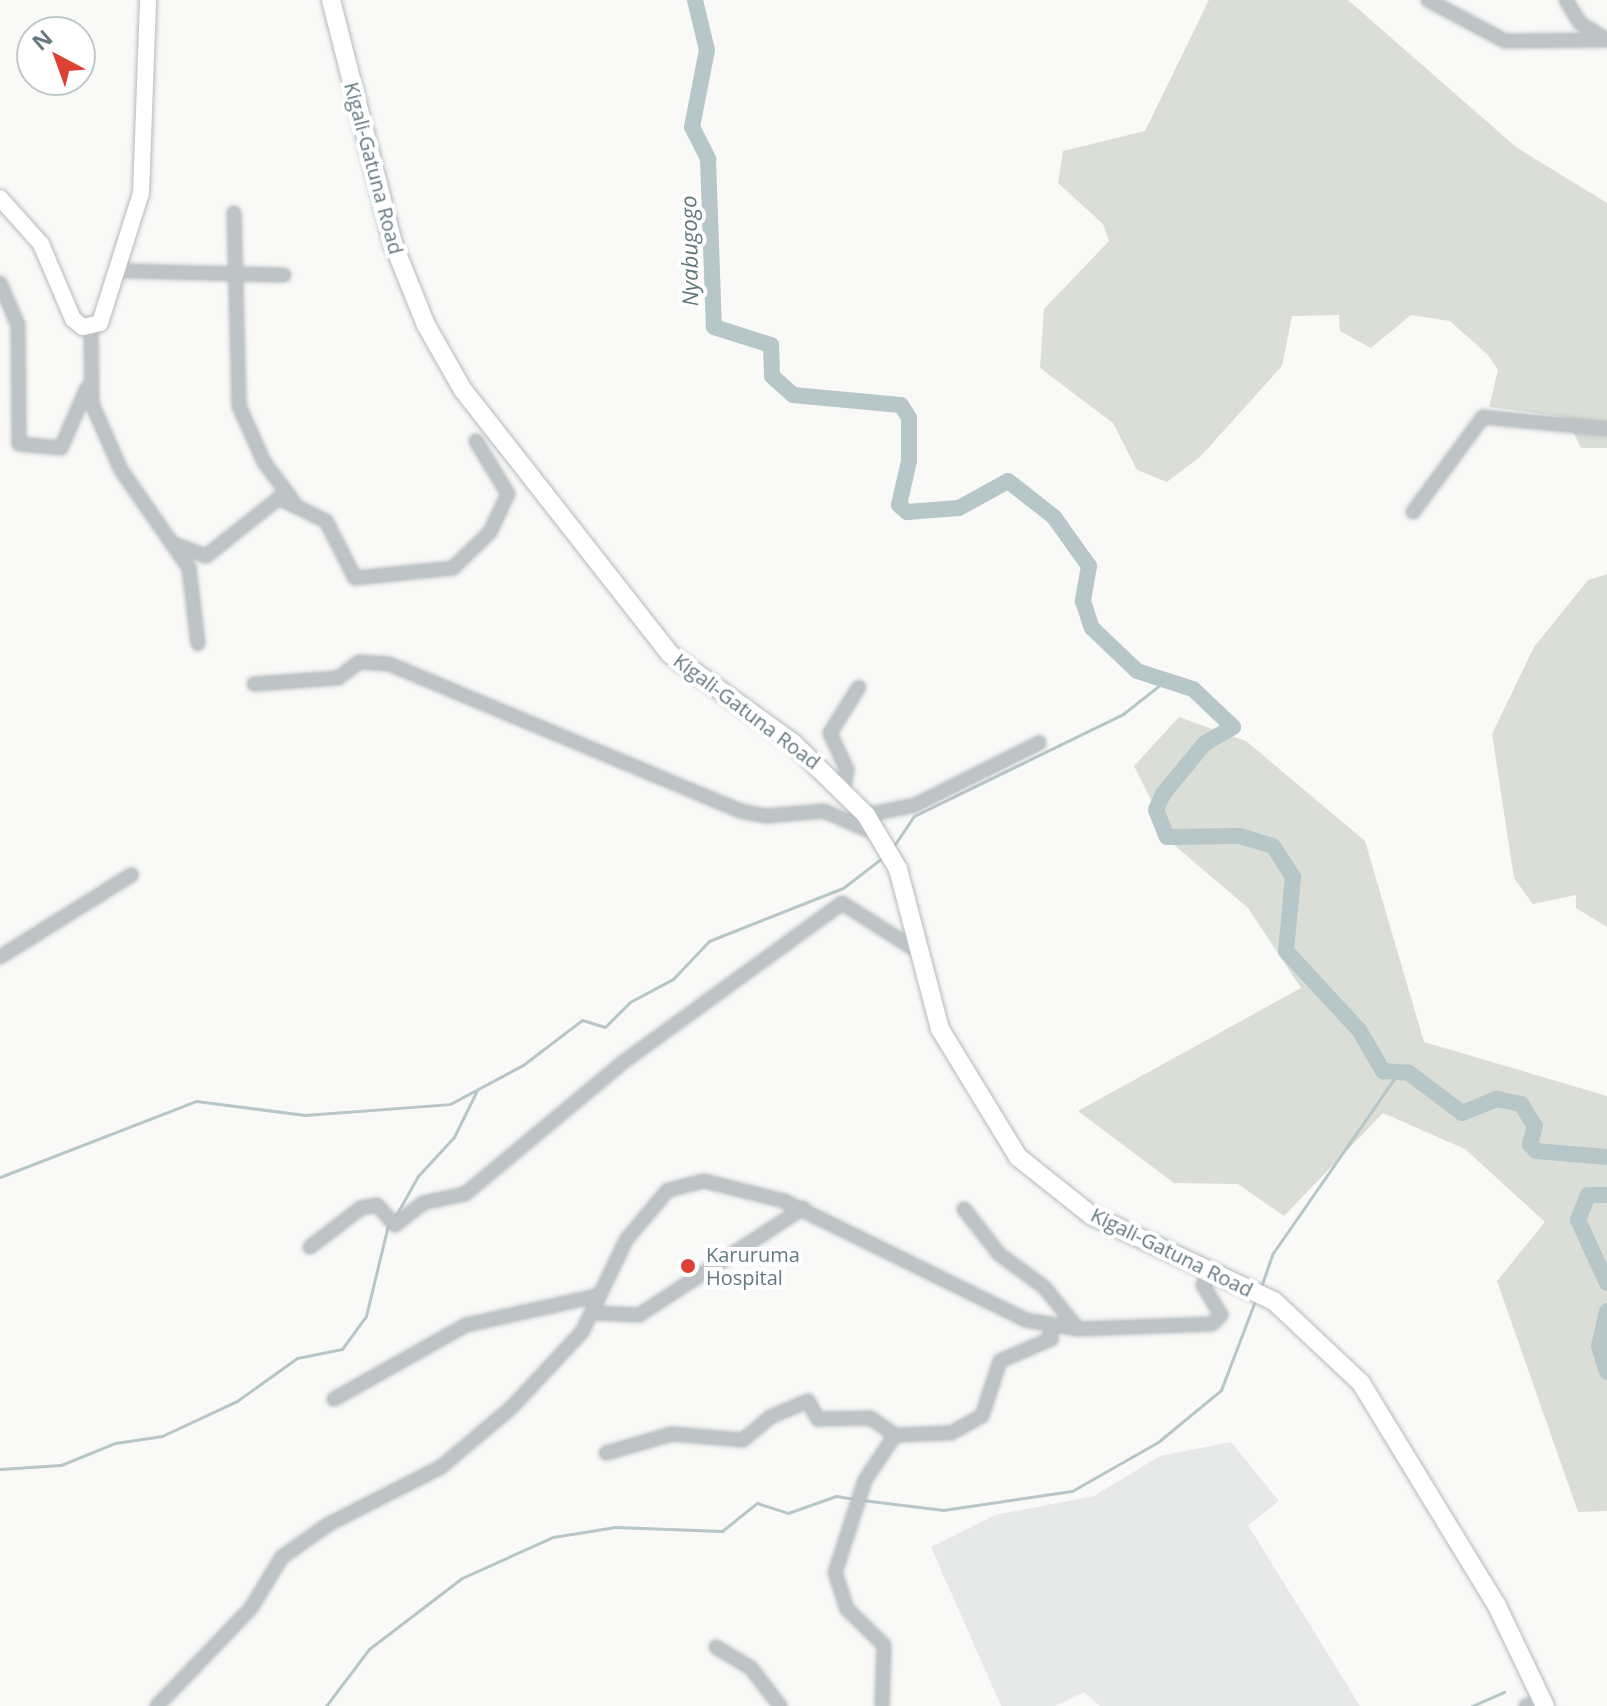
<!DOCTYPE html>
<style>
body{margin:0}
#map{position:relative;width:1607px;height:1706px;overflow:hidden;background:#f9f9f7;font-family:"Open Sans",sans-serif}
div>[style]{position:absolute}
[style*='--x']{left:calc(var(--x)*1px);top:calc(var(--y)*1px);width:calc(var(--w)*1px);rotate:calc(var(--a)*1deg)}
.built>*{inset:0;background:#e7e9e8}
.green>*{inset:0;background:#daded6}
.stream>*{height:3px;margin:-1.5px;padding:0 1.5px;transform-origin:1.5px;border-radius:1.5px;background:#b7c6c8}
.river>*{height:16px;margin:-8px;padding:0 8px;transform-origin:8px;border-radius:8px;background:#b7c6c8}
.roads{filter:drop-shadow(0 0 2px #b4babd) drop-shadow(0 0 2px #b4babd)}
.minor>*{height:12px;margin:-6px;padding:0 6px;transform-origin:6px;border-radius:6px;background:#bec4c6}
.major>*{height:16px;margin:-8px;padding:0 8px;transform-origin:8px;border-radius:8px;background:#fff}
.highway>*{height:18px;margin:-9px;padding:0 9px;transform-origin:9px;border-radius:9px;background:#fff}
.dots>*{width:22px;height:22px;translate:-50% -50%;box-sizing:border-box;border:4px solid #fff;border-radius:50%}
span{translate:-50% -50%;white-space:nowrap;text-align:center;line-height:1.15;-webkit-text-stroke:8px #fff;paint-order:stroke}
.street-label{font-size:20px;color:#657980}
.poi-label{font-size:20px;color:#657980}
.left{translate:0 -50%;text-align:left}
.water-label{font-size:22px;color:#60777a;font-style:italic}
.north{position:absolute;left:16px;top:16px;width:80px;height:80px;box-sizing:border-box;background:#fff;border:2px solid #c1c9cc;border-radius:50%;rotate:319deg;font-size:22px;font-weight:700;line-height:32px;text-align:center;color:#657980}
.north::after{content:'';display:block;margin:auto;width:28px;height:36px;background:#dc4134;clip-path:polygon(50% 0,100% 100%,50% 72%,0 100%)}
</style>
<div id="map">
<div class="built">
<div style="clip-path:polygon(1231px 1442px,1279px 1501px,1248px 1525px,1360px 1706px,1100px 1706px,1084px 1692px,1055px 1706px,1001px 1706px,931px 1547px,995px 1515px,1094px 1496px,1160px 1456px)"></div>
</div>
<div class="green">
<div style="clip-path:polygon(1209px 0,1348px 0,1516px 147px,1607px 203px,1607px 448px,1581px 448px,1566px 417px,1489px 407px,1498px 370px,1488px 355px,1450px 321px,1411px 315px,1371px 348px,1340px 331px,1339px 315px,1292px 316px,1282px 366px,1201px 456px,1167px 482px,1137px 470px,1113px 423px,1040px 368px,1044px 309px,1109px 241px,1103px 224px,1058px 183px,1063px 151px,1145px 131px)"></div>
<div style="clip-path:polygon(1607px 574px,1607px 927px,1576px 908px,1576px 895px,1533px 904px,1514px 878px,1492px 734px,1534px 647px,1588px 580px)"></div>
<div style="clip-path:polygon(1179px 717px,1246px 741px,1365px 841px,1424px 1042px,1607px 1096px,1607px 1511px,1578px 1512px,1497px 1281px,1545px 1222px,1465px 1149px,1383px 1113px,1284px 1216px,1238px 1184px,1174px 1183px,1078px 1111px,1301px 988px,1248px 908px,1173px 844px,1134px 766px)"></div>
</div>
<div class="stream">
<div style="--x:893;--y:847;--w:37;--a:-56"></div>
<div style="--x:914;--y:816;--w:233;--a:-26"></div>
<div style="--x:1123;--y:714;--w:60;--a:-38.2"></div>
<div style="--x:0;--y:1177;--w:210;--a:-21.2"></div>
<div style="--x:196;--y:1101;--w:110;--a:7.3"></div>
<div style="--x:305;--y:1115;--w:145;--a:-4.3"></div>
<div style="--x:450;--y:1104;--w:83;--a:-28.1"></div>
<div style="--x:523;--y:1065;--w:74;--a:-37.3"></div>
<div style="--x:582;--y:1020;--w:24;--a:17"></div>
<div style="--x:605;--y:1027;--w:35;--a:-45"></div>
<div style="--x:630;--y:1002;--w:49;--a:-28.1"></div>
<div style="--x:673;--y:979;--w:52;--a:-46.5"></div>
<div style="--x:709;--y:941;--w:144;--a:-21.6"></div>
<div style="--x:843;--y:888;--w:49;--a:-37.6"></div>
<div style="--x:395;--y:1217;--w:47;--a:-60.7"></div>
<div style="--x:418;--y:1176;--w:53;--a:-47.3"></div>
<div style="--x:454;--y:1137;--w:52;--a:-63.9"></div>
<div style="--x:1261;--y:1287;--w:36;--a:-71"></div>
<div style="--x:1273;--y:1253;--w:216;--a:-55.2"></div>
<div style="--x:0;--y:1469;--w:61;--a:-3.8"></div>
<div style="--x:61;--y:1465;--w:58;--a:-22.2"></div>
<div style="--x:115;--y:1443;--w:48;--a:-8.5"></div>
<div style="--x:162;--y:1436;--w:83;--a:-25"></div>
<div style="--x:237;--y:1401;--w:74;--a:-35.6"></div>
<div style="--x:297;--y:1358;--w:46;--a:-11.3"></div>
<div style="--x:342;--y:1349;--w:41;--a:-54"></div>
<div style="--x:366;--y:1316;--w:94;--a:-76.4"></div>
<div style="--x:862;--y:1500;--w:82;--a:7"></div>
<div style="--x:943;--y:1510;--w:130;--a:-8.4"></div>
<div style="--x:1072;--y:1491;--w:99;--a:-29.7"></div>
<div style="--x:1158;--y:1442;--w:82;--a:-39.5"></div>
<div style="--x:1221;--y:1390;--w:95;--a:-69.1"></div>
<div style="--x:326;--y:1706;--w:71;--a:-53"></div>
<div style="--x:369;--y:1649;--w:117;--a:-37.4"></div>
<div style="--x:462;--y:1578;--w:100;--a:-24.3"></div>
<div style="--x:553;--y:1537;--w:63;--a:-9.2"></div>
<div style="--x:615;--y:1527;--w:107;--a:2.1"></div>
<div style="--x:722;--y:1531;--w:45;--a:-38.7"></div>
<div style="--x:757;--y:1503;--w:33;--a:18"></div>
<div style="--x:788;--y:1513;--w:51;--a:-19.5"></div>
<div style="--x:836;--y:1496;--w:18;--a:9"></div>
<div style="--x:1472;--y:1706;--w:35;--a:-24"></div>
</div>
<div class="river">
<div style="--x:695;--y:0;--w:51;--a:76.5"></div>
<div style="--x:707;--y:50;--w:78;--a:101"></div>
<div style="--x:692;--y:127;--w:36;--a:63"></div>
<div style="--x:708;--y:159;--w:168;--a:88"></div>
<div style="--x:714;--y:327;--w:60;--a:17.5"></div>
<div style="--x:771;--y:345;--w:31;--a:88"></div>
<div style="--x:772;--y:376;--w:28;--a:42"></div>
<div style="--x:793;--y:395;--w:108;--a:5.3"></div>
<div style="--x:901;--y:405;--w:15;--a:58"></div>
<div style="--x:909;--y:418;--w:43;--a:90"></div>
<div style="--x:909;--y:461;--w:45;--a:102.8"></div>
<div style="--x:899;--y:505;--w:11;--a:41"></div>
<div style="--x:907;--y:512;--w:52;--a:-4.4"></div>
<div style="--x:959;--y:508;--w:56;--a:-28.9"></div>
<div style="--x:1008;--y:481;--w:58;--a:38"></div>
<div style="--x:1054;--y:517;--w:60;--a:54.5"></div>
<div style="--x:1089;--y:566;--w:36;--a:100"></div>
<div style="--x:1083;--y:601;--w:28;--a:72"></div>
<div style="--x:1092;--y:628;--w:62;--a:43.7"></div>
<div style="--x:1137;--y:671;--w:59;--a:17.8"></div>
<div style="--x:1193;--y:689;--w:55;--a:43.5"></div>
<div style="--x:1233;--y:727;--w:32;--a:150"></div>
<div style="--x:1205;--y:743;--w:66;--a:129.5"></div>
<div style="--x:1163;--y:794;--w:17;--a:114"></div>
<div style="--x:1156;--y:810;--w:29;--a:68"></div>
<div style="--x:1167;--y:837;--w:73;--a:-0.8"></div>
<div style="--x:1240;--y:836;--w:34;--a:17"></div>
<div style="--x:1273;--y:846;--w:37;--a:57"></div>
<div style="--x:1293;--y:877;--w:74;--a:95.4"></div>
<div style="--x:1286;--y:951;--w:108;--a:47.3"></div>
<div style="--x:1359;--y:1030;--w:48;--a:59.7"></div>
<div style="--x:1383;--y:1071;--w:26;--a:4"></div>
<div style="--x:1409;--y:1073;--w:66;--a:37"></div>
<div style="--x:1462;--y:1113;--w:38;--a:-22"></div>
<div style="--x:1497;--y:1099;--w:25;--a:12"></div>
<div style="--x:1521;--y:1104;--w:26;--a:58"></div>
<div style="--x:1535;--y:1126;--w:19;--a:106"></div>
<div style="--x:1530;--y:1144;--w:9;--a:49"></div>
<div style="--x:1536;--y:1151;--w:71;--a:4.8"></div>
<div style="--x:1607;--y:1195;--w:19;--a:180"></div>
<div style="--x:1588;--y:1195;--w:27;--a:112"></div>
<div style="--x:1578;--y:1220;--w:69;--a:65.3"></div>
<div style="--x:1607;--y:1311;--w:36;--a:103"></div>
<div style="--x:1599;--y:1346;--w:27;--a:73"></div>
</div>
<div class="roads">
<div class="minor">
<div style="--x:1428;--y:0;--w:87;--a:28"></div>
<div style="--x:1505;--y:41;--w:102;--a:-0.6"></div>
<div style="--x:1566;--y:0;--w:27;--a:59"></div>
<div style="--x:1580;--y:23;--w:26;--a:32"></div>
<div style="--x:234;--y:213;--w:193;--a:88.5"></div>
<div style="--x:239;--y:406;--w:61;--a:65.9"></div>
<div style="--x:264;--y:462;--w:49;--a:53.4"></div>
<div style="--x:121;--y:271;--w:163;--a:1.4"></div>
<div style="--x:0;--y:283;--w:46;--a:66.8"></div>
<div style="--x:18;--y:325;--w:119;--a:89.5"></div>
<div style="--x:19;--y:444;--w:42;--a:5.4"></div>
<div style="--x:61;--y:448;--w:65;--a:-66.6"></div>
<div style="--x:91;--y:326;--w:78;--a:89.3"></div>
<div style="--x:92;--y:404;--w:72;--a:66.3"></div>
<div style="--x:121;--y:470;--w:119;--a:55.2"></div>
<div style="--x:189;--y:568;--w:76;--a:83.2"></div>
<div style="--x:1413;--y:512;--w:118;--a:-53.6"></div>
<div style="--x:1483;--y:417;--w:125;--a:5.5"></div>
<div style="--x:177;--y:545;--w:31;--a:21"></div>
<div style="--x:206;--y:556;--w:93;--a:-38.5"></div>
<div style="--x:279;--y:498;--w:52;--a:26.1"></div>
<div style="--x:326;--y:521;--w:64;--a:63"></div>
<div style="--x:355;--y:578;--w:99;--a:-5.8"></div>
<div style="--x:453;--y:568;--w:52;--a:-44.2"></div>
<div style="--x:490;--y:532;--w:42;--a:-64.7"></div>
<div style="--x:508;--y:494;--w:62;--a:-121.1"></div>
<div style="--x:254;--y:684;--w:84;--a:-4.1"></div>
<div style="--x:338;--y:678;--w:26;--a:-37"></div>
<div style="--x:359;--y:662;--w:30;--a:4"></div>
<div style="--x:389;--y:664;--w:381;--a:22.7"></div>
<div style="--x:740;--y:811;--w:26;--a:11"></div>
<div style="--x:766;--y:816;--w:58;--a:-4.9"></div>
<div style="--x:824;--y:811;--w:55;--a:23.7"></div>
<div style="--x:844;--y:787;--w:17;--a:-80"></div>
<div style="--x:847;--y:770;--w:41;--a:-114.7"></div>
<div style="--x:830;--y:733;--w:54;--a:-57.8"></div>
<div style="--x:866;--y:815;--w:50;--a:-11.5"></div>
<div style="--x:915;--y:805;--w:139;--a:-26.6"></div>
<div style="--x:0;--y:957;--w:155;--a:-32"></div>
<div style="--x:964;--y:1209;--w:57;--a:52.1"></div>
<div style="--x:999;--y:1254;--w:56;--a:36.3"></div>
<div style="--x:1044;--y:1287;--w:54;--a:51"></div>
<div style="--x:310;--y:1247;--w:64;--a:-37.4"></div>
<div style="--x:361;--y:1208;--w:16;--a:-11"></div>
<div style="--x:377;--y:1205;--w:27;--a:48"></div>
<div style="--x:395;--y:1225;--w:36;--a:-38"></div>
<div style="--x:423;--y:1203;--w:43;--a:-12.1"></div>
<div style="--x:465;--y:1194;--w:204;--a:-39.8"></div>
<div style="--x:622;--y:1063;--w:272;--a:-36"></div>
<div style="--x:842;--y:903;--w:91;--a:32.5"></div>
<div style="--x:594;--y:1313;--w:45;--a:2.5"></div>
<div style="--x:639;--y:1315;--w:196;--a:-33.1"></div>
<div style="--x:334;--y:1399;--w:151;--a:-29.3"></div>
<div style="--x:466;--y:1325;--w:137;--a:-12.6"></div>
<div style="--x:606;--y:1453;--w:69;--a:-16.1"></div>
<div style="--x:672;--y:1434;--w:71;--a:4.8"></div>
<div style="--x:743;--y:1440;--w:35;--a:-40"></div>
<div style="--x:770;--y:1417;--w:41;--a:-22.8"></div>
<div style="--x:808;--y:1401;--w:21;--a:61"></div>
<div style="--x:818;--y:1419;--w:52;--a:-1.1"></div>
<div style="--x:870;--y:1418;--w:30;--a:34"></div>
<div style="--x:716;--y:1647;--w:41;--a:31"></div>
<div style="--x:751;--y:1668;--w:48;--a:52.7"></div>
<div style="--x:157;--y:1706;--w:136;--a:-46.2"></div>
<div style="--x:251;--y:1608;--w:60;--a:-58.7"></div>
<div style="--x:282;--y:1557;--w:57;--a:-35.1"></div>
<div style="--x:329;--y:1524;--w:126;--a:-27"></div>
<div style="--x:441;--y:1467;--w:93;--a:-40.2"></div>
<div style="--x:512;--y:1407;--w:103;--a:-47"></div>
<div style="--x:582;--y:1332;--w:102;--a:-64.4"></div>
<div style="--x:626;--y:1240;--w:65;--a:-50"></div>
<div style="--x:668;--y:1190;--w:37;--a:-14"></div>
<div style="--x:704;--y:1181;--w:82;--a:14"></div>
<div style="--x:784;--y:1201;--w:270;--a:26.2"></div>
<div style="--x:1026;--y:1320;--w:53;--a:9.8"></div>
<div style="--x:1078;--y:1329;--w:134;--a:-2.1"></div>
<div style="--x:1212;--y:1324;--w:13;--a:-45"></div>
<div style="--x:1221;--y:1315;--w:35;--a:-121"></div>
<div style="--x:1203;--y:1285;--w:14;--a:-56"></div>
<div style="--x:882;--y:1706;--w:61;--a:-88.1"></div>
<div style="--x:884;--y:1645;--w:52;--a:-135.8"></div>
<div style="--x:847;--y:1609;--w:38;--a:-108"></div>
<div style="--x:835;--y:1573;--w:98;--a:-72.1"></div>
<div style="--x:865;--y:1480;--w:54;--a:-56.3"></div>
<div style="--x:895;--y:1435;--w:56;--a:-2"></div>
<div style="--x:951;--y:1433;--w:35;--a:-29"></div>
<div style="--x:982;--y:1416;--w:58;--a:-71.9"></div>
<div style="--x:1000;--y:1361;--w:56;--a:-23.3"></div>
<div style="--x:1051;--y:1339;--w:15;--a:-94"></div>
<div style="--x:1526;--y:1706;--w:18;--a:-16"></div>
</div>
<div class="major">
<div style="--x:0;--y:198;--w:62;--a:48.3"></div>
<div style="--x:41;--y:244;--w:82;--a:66.9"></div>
<div style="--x:73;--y:319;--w:13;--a:39"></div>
<div style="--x:83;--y:327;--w:17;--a:-13"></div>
<div style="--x:100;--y:323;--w:136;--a:-72.5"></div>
<div style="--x:141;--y:193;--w:193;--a:-87.9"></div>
</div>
<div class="highway">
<div style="--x:331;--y:0;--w:251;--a:75.7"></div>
<div style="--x:393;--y:243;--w:88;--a:68.1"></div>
<div style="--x:426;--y:325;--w:75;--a:60.4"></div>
<div style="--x:463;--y:390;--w:335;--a:51.9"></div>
<div style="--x:670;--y:654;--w:152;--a:35.9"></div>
<div style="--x:793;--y:743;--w:103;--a:44.6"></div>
<div style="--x:866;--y:815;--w:63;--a:59.3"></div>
<div style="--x:898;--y:869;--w:165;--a:75.3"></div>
<div style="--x:940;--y:1029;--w:150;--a:58.6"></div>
<div style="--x:1018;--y:1157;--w:93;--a:38.5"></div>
<div style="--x:1091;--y:1215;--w:202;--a:25.2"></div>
<div style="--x:1274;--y:1301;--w:120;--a:43.3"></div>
<div style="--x:1361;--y:1383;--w:261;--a:58.6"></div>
<div style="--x:1497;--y:1606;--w:111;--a:64.4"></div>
</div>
</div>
<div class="dots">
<div style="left:688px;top:1266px;background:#dc4134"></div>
</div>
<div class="street-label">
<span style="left:374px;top:168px;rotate:75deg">Kigali-Gatuna Road</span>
<span style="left:747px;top:711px;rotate:37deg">Kigali-Gatuna Road</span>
<span style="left:1172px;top:1252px;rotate:26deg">Kigali-Gatuna Road</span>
</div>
<div class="poi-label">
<span class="left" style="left:706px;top:1266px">Karuruma<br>Hospital</span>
</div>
<div class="water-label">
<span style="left:689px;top:251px;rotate:-91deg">Nyabugogo</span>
</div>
<div class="north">N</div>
</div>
